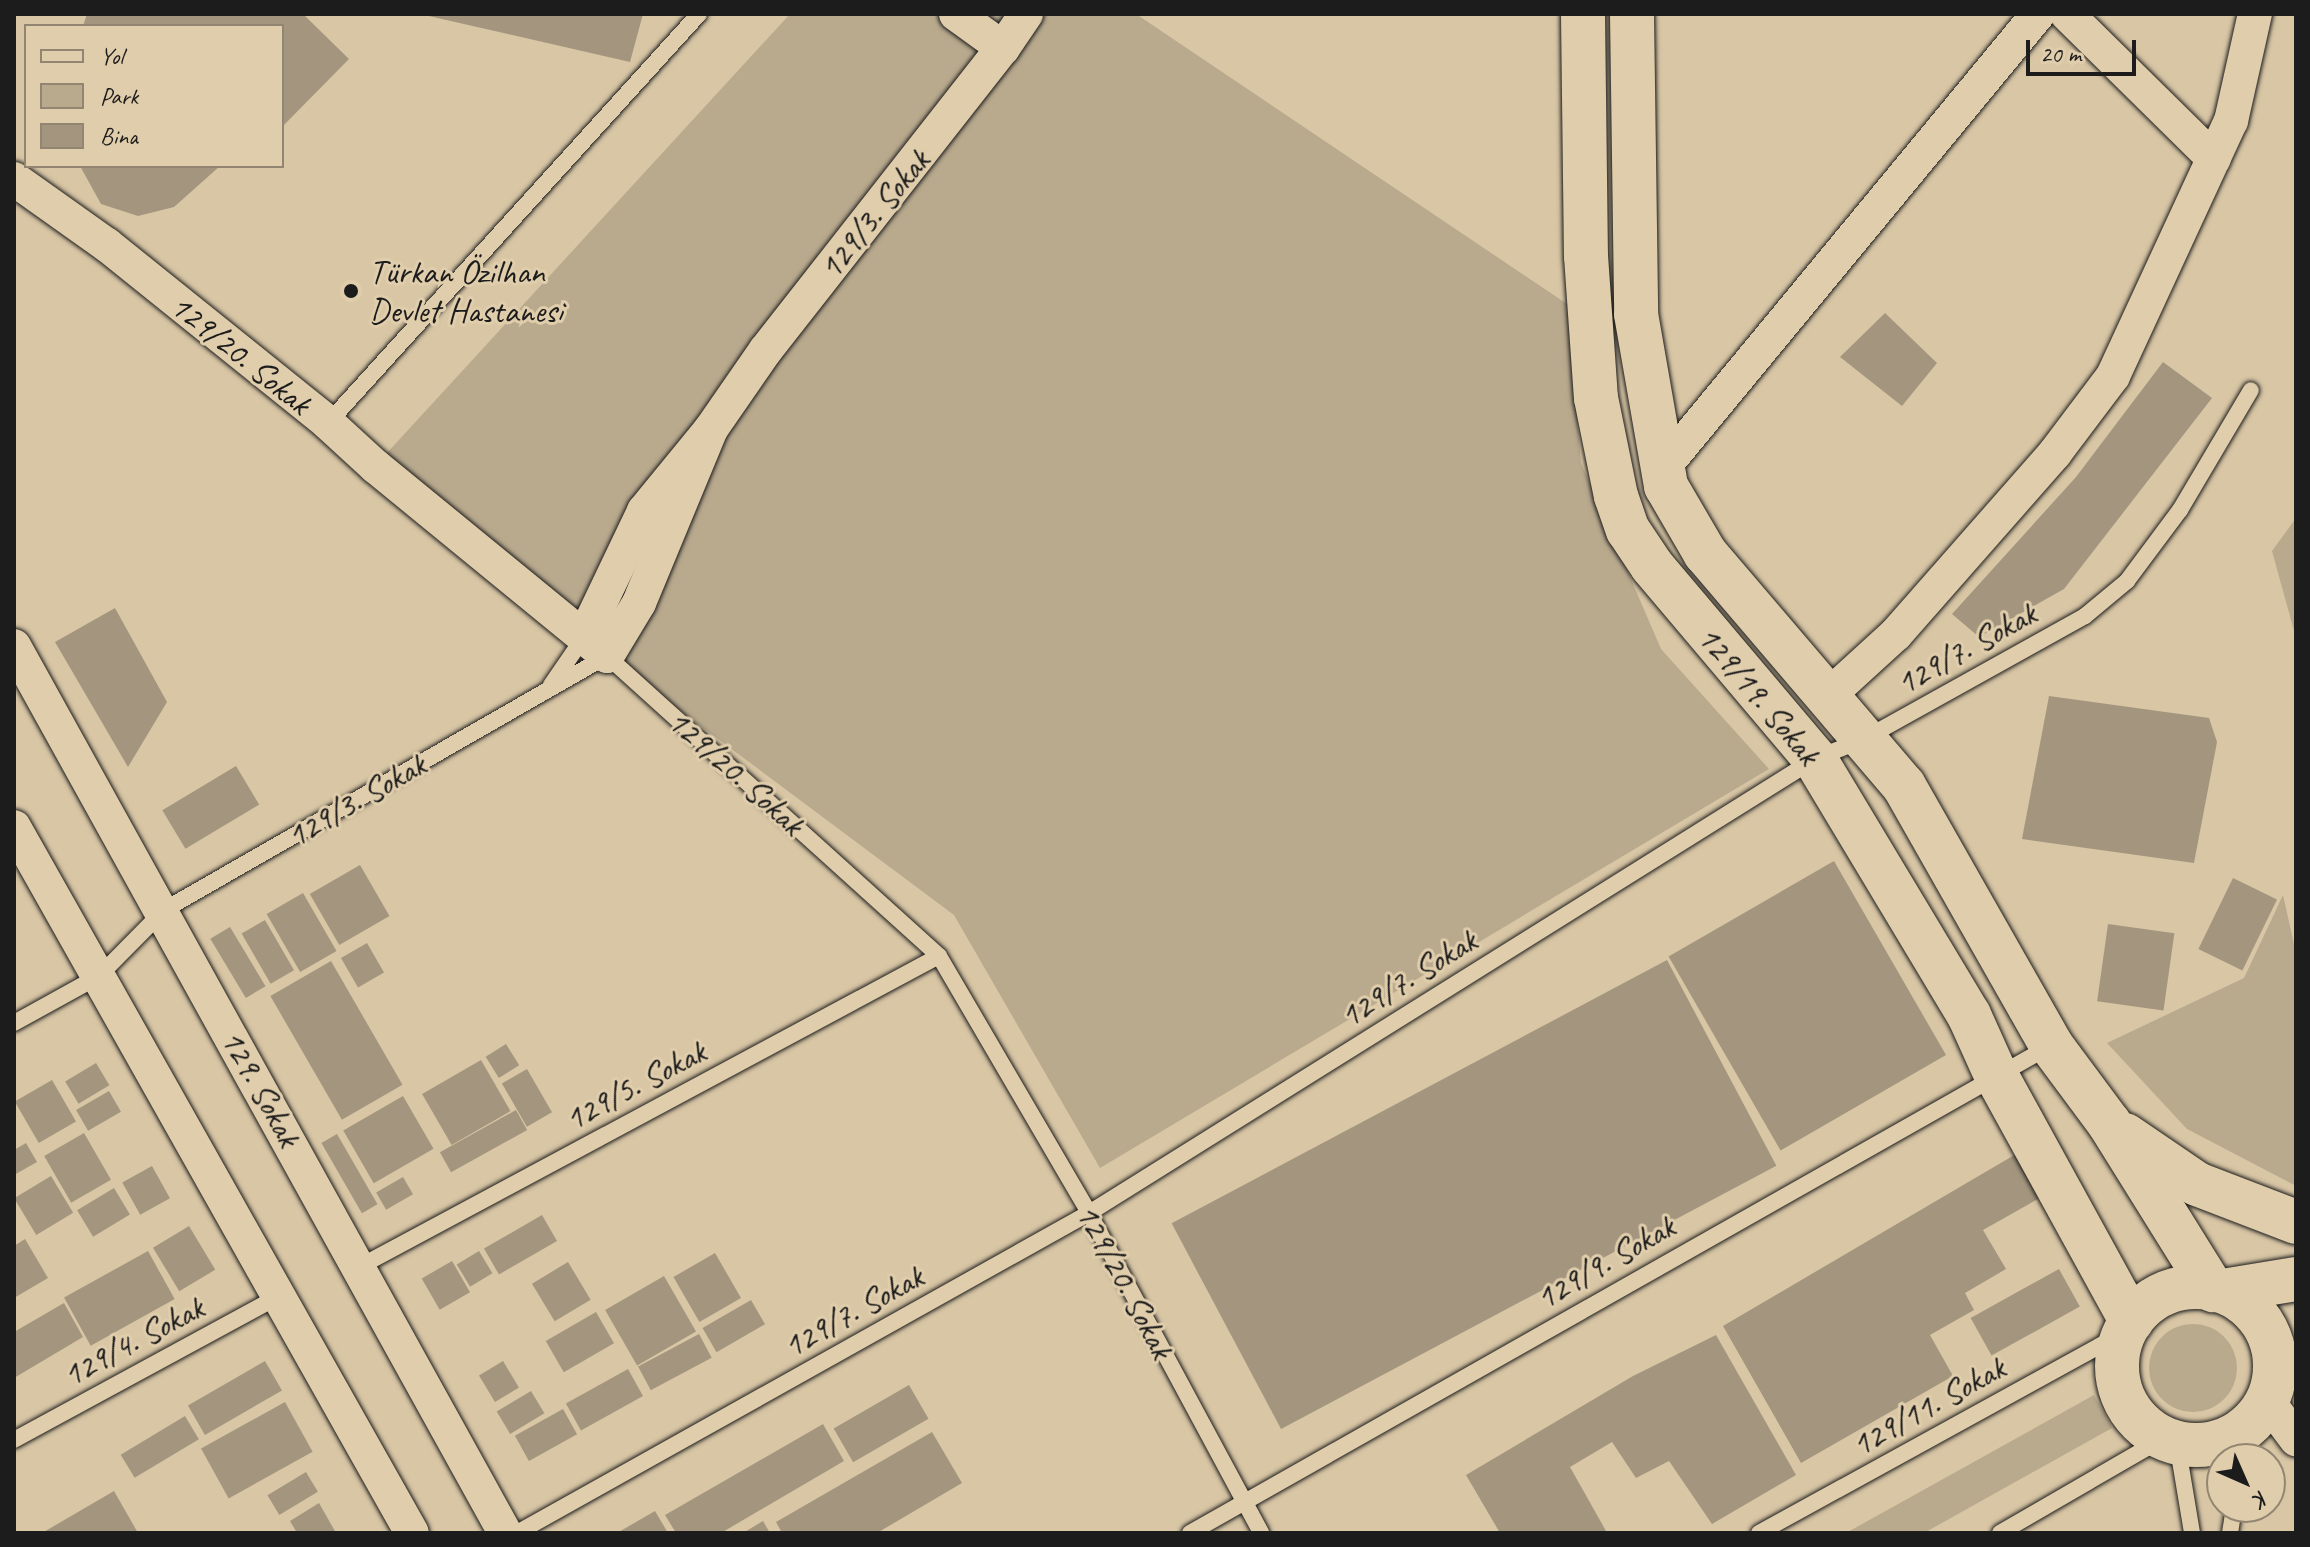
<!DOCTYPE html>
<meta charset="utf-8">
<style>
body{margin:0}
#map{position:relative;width:2310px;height:1547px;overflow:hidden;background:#d8c6a5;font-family:Caveat,sans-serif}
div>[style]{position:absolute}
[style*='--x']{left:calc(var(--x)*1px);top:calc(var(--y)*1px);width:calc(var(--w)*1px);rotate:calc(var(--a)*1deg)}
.green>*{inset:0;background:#b9aa8e}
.round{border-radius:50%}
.building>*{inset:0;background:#a4967e;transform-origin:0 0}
.roads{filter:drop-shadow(0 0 2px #1c1c1c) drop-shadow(0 0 2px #1c1c1c)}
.service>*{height:16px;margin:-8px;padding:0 8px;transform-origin:8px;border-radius:8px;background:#e0cdab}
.minor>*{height:34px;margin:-17px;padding:0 17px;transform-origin:17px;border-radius:17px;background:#e0cdab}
.secondary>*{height:44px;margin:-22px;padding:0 22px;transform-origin:22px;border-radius:22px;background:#e0cdab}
.secondary>.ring{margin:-22px;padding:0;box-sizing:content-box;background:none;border:44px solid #e0cdab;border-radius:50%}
.dots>*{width:22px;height:22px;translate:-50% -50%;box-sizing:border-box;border:4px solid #e0cdab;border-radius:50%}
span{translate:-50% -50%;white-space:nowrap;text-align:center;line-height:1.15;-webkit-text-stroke:6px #e0cdab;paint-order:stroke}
.street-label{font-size:34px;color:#1c1c1c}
.poi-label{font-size:34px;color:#1c1c1c}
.left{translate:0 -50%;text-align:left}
.frame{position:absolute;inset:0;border:16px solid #1c1c1c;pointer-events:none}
.legend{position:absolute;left:24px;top:24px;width:260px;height:144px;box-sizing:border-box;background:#e0cdab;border:2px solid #928672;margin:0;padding:10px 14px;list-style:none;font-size:24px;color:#1c1c1c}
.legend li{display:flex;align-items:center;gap:16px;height:40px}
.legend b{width:40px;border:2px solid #928672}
.north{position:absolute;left:2206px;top:1443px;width:80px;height:80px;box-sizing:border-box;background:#e0cdab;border:2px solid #928672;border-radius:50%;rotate:135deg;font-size:22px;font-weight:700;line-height:32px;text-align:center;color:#1c1c1c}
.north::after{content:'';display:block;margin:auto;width:28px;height:36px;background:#1c1c1c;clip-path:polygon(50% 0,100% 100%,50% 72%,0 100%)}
.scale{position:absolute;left:2026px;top:40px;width:110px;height:36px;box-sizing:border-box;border:4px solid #1c1c1c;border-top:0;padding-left:10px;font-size:24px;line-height:28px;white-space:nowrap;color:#1c1c1c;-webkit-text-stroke:6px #e0cdab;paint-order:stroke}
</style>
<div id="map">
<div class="green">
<div style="clip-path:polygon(790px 14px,1136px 14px,1567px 304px,1581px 463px,1661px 649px,1769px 769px,1100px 1168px,954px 915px,607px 656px,375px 466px)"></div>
<div style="clip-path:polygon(2296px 518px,2296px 638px,2272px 551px)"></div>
<div style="clip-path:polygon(2283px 895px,2296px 953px,2296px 1186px,2187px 1129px,2107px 1043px,2244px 978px)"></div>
<div class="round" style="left:2149px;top:1324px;width:88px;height:88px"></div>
<div style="clip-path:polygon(2094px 1395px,2112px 1428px,1924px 1533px,1846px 1533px)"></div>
</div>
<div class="building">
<div style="clip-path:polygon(87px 14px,303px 14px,349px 59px,282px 127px,282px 26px,83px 26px)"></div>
<div style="clip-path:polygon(420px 14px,643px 14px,630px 62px)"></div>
<div style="clip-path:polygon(80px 166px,220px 166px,174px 207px,138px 216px,101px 204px)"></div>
<div style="clip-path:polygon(1885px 313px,1937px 363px,1902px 406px,1840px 357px)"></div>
<div style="clip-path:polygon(2163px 362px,2212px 398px,2064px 589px,1979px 637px,1952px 614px,2076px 477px)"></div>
<div style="clip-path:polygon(115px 608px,167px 702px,128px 767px,55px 642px)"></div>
<div style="clip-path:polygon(2049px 696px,2209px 718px,2217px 742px,2194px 863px,2022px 839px)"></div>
<div style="left:236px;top:766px;width:45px;height:86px;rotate:59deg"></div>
<div style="left:1834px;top:861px;width:224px;height:191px;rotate:60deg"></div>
<div style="left:360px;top:865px;width:59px;height:58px;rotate:60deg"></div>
<div style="left:2233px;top:878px;width:49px;height:79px;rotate:26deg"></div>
<div style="left:303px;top:893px;width:67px;height:42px;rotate:60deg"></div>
<div style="left:265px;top:920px;width:58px;height:27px;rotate:60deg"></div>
<div style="left:2108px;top:924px;width:67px;height:78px;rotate:8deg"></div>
<div style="left:230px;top:927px;width:69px;height:23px;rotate:59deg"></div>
<div style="left:367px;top:943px;width:34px;height:30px;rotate:60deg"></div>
<div style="left:1667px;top:960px;width:233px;height:561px;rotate:62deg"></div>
<div style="left:331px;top:961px;width:143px;height:70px;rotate:60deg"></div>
<div style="left:506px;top:1044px;width:25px;height:24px;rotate:58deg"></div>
<div style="left:481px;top:1060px;width:59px;height:68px;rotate:60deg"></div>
<div style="left:96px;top:1063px;width:26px;height:36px;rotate:59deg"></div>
<div style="left:527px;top:1069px;width:50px;height:29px;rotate:60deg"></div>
<div style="left:52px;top:1080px;width:48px;height:43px;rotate:60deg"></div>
<div style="left:109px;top:1091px;width:24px;height:38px;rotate:60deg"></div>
<div style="left:403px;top:1096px;width:61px;height:69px;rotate:60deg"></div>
<div style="left:516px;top:1110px;width:23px;height:87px;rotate:61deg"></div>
<div style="left:84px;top:1133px;width:54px;height:46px;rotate:60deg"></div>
<div style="left:337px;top:1134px;width:81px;height:18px;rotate:60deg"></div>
<div style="clip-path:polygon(26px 1143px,37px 1162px,14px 1175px,14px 1150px)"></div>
<div style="clip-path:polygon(2028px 1147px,2052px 1191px,1983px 1230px,2006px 1269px,1965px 1293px,1974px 1310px,1930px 1335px,1953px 1376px,1801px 1463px,1723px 1326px)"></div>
<div style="left:152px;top:1166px;width:37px;height:34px;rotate:61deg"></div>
<div style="left:51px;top:1176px;width:43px;height:43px;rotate:59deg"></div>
<div style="left:403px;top:1177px;width:20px;height:31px;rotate:60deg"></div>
<div style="left:114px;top:1188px;width:31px;height:43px;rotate:59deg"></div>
<div style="left:542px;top:1215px;width:30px;height:67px;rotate:60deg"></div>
<div style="left:189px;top:1226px;width:51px;height:42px;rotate:59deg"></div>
<div style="clip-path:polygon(25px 1239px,48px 1278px,14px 1298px,14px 1246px)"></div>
<div style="left:148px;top:1251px;width:55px;height:96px;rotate:61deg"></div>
<div style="left:479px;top:1251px;width:26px;height:26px;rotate:59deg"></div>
<div style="left:715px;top:1253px;width:52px;height:48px;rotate:60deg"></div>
<div style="left:452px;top:1261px;width:36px;height:35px;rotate:60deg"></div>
<div style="left:568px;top:1262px;width:44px;height:42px;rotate:59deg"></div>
<div style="left:2059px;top:1269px;width:43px;height:101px;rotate:61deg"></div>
<div style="left:664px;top:1276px;width:64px;height:68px;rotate:60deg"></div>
<div style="left:751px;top:1300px;width:28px;height:56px;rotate:60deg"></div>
<div style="clip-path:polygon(64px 1303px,83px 1337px,14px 1378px,14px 1332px)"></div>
<div style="left:596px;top:1312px;width:36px;height:58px;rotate:60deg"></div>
<div style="left:699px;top:1334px;width:27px;height:69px;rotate:62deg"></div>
<div style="clip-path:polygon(1716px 1335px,1796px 1475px,1712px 1524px,1669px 1461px,1636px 1478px,1612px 1442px,1570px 1467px,1606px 1531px,1500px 1533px,1466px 1475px,1633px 1376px)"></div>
<div style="left:265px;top:1361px;width:34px;height:89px;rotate:60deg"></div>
<div style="left:503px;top:1361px;width:31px;height:28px;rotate:59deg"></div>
<div style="left:628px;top:1369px;width:31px;height:71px;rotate:61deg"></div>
<div style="left:909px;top:1385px;width:39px;height:87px;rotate:60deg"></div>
<div style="left:531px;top:1391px;width:26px;height:40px;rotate:59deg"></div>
<div style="left:285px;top:1402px;width:57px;height:96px;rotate:61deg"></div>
<div style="left:563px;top:1409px;width:29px;height:55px;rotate:61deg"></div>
<div style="left:185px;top:1416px;width:27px;height:75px;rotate:59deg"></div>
<div style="clip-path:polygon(823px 1424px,844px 1461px,721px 1533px,676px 1533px,665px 1515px)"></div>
<div style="clip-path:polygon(932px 1432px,962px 1483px,877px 1533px,782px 1533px,776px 1522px)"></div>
<div style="left:306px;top:1472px;width:23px;height:45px;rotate:59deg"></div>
<div style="clip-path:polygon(114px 1491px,138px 1533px,42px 1533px)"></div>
<div style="clip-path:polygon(319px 1503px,336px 1533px,297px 1533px,290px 1521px)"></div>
<div style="clip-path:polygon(655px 1511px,668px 1533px,617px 1533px)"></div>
<div style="clip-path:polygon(763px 1521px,770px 1533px,743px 1533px)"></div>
</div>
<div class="roads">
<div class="service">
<div style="--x:328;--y:423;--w:552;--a:-47.79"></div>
<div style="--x:551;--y:685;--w:58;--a:-55.5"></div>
<div style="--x:14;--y:1023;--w:97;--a:-28.9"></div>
<div style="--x:99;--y:976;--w:93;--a:-45.4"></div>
<div style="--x:164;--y:910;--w:511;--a:-29.83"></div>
<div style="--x:607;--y:656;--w:447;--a:42.1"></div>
<div style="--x:939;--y:956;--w:298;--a:59.7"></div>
<div style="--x:1089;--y:1213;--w:363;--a:61.7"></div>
<div style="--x:359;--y:1267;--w:658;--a:-28.2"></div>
<div style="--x:14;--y:1440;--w:304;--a:-28.5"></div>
<div style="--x:2177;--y:1443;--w:91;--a:80.5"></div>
<div style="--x:2243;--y:1459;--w:35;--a:-78"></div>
<div style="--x:517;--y:1533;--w:655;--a:-29.22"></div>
<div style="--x:1089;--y:1213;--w:856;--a:-32.02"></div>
<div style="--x:1815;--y:759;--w:53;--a:-22.2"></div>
<div style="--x:1864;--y:739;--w:253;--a:-29.1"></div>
<div style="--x:2085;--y:616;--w:55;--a:-39.8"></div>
<div style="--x:2127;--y:581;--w:89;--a:-53.3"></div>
<div style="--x:2180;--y:510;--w:139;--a:-59.4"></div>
<div style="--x:1190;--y:1533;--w:988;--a:-29.52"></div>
<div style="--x:1759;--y:1533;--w:419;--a:-28.8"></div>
<div style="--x:2000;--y:1533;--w:190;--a:-30.1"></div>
<div style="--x:2230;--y:1533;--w:26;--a:-81"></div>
</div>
<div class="minor">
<div style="--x:2067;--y:14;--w:206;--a:44.6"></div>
<div style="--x:1003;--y:48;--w:41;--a:-55.9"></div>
<div style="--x:14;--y:179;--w:114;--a:35.4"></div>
<div style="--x:107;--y:245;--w:284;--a:38.8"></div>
<div style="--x:328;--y:423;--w:64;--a:42.5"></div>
<div style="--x:375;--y:466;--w:300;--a:39.3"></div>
<div style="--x:607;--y:656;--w:62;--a:-58.9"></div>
<div style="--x:639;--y:603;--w:188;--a:-67.5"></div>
<div style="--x:711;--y:429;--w:106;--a:129.3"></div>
<div style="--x:644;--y:511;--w:140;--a:115.5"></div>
<div style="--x:711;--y:429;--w:95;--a:-55.3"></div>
<div style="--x:765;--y:351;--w:385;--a:-51.9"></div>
<div style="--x:1003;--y:48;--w:58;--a:-144.1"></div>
<div style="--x:1663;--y:468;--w:589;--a:-50.44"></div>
<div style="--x:14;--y:646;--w:1014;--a:61.03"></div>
<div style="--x:1828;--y:696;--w:92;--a:-42.4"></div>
<div style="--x:1896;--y:634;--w:241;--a:-48.7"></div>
<div style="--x:2055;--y:453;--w:96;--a:-53"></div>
<div style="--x:2113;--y:376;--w:281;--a:-65.2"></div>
<div style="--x:2231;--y:121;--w:110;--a:-77.4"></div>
<div style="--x:14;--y:827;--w:810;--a:60.59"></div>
<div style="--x:2267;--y:1400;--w:49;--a:53.4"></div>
</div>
<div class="secondary">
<div style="--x:1583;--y:14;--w:242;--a:89.3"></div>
<div style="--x:1586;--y:256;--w:142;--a:86"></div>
<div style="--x:1596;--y:398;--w:100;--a:78.5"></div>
<div style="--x:1616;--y:496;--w:36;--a:71"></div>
<div style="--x:1628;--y:530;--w:43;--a:56.3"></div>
<div style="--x:1652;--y:566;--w:253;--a:49.8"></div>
<div style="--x:1815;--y:759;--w:299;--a:59"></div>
<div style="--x:1969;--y:1015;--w:66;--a:65.8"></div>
<div style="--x:1996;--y:1075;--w:281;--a:61.2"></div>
<div style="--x:1632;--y:14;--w:300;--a:89.2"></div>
<div style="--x:1636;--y:314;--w:175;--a:80.1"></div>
<div style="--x:1666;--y:486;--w:78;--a:59.8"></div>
<div style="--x:1705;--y:553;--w:306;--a:49.5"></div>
<div style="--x:1904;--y:786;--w:298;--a:60.4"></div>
<div style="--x:2051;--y:1045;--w:97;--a:53.4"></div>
<div style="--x:2109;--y:1123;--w:197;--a:58.1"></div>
<div style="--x:2125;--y:1135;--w:87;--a:34.2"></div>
<div style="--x:2197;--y:1184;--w:106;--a:21"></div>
<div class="ring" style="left:2117px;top:1287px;width:114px;height:114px"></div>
<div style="--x:2223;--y:1291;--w:74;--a:-9.3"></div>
</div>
</div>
<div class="dots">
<div style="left:351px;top:291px;background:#1c1c1c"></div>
</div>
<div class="street-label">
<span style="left:874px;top:214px;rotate:-51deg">129/3. Sokak</span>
<span style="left:241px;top:354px;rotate:39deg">129/20. Sokak</span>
<span style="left:1966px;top:648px;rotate:-29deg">129/7. Sokak</span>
<span style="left:1759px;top:695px;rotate:50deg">129/19. Sokak</span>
<span style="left:736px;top:772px;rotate:42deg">129/20. Sokak</span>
<span style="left:356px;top:800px;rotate:-30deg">129/3. Sokak</span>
<span style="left:1408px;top:978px;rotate:-32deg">129/7. Sokak</span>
<span style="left:635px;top:1085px;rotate:-28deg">129/5. Sokak</span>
<span style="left:261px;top:1088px;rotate:61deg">129. Sokak</span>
<span style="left:1605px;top:1262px;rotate:-30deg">129/9. Sokak</span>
<span style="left:1125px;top:1281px;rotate:62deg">129/20. Sokak</span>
<span style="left:853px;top:1311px;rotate:-29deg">129/7. Sokak</span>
<span style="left:133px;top:1341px;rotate:-28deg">129/4. Sokak</span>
<span style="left:1928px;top:1406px;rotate:-29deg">129/11. Sokak</span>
</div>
<div class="poi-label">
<span class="left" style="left:369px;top:291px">Türkan Özilhan<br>Devlet Hastanesi</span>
</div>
<div class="frame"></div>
<ul class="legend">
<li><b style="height:10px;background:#e0cdab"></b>Yol</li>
<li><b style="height:22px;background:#b9aa8e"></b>Park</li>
<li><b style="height:22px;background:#a4967e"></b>Bina</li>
</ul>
<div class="north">K</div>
<div class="scale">20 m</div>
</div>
